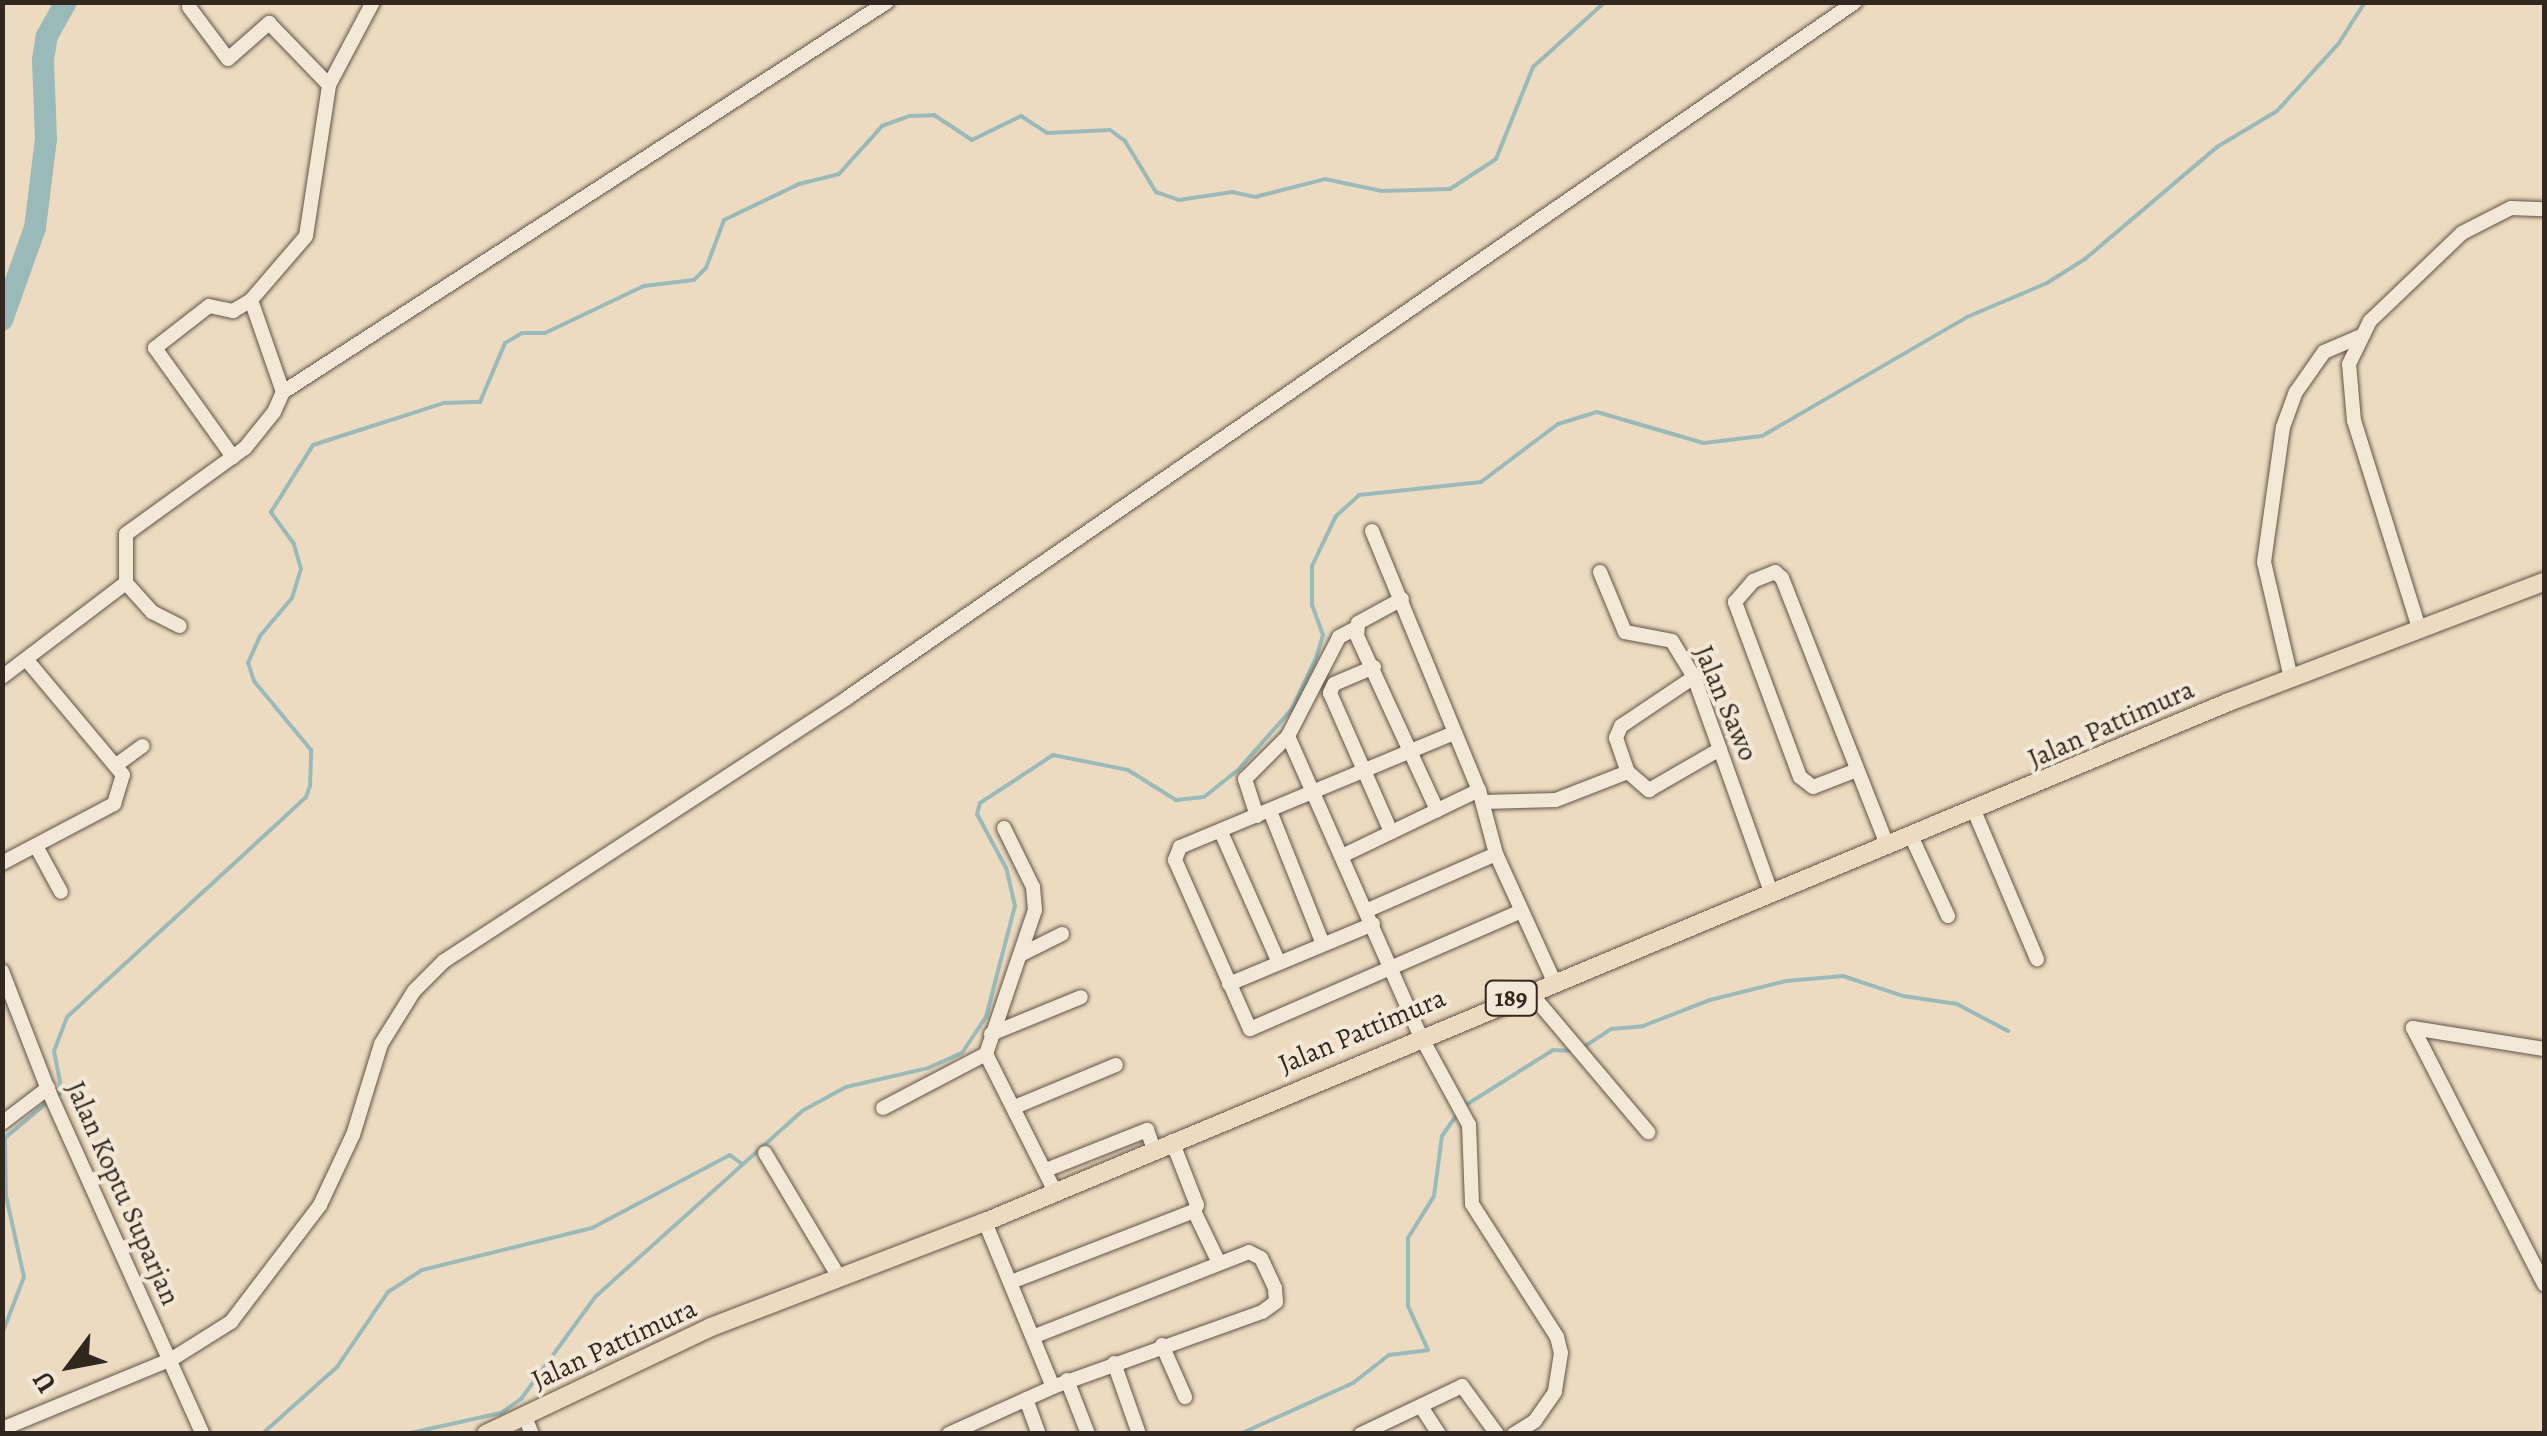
<!DOCTYPE html>
<style>
body{margin:0}
#map{position:relative;width:2547px;height:1436px;overflow:hidden;background:#eddbc1;font-family:Alegreya,serif}
div>[style]{position:absolute}
[style*='--x']{left:calc(var(--x)*1px);top:calc(var(--y)*1px);width:calc(var(--w)*1px);rotate:calc(var(--a)*1deg)}
.stream>*{height:4px;margin:-2px;padding:0 2px;transform-origin:2px;border-radius:2px;background:#9abab9}
.river>*{height:22px;margin:-11px;padding:0 11px;transform-origin:11px;border-radius:11px;background:#9abab9}
.roads{filter:drop-shadow(0 0 2px #605448) drop-shadow(0 0 2px #605448)}
.minor>*{height:14px;margin:-7px;padding:0 7px;transform-origin:7px;border-radius:7px;background:#f3e8d7}
.major>*{height:18px;margin:-9px;padding:0 9px;transform-origin:9px;border-radius:9px;background:#eddbc1}
span{translate:-50% -50%;white-space:nowrap;text-align:center;line-height:1.15;-webkit-text-stroke:8px #f3e8d7;paint-order:stroke}
.shield-label span{padding:2px 8px;background:#f3e8d7;border:2px solid;border-radius:8px;-webkit-text-stroke-width:0}
.shield-label{font-size:25px;color:#31271f;font-weight:700}
.street-label{font-size:28px;color:#31271f}
.frame{position:absolute;inset:0;border:5px solid #31271f;pointer-events:none}
.north{position:absolute;left:20px;top:1316px;width:100px;height:100px;-webkit-text-stroke:8px #f3e8d7;paint-order:stroke;rotate:238deg;font-size:28px;font-weight:700;line-height:40px;text-align:center;color:#31271f}
.north::after{content:'';display:block;margin:auto;width:35px;height:45px;background:#31271f;clip-path:polygon(50% 0,100% 100%,50% 72%,0 100%)}
</style>
<div id="map">
<div class="stream">
<div style="--x:1582;--y:1048;--w:35;--a:-33"></div>
<div style="--x:1611;--y:1029;--w:32;--a:-5"></div>
<div style="--x:1643;--y:1026;--w:72;--a:-21.2"></div>
<div style="--x:1710;--y:1000;--w:78;--a:-14"></div>
<div style="--x:1786;--y:981;--w:57;--a:-5"></div>
<div style="--x:1843;--y:976;--w:63;--a:18.4"></div>
<div style="--x:1903;--y:996;--w:55;--a:8.4"></div>
<div style="--x:1957;--y:1004;--w:58;--a:27.9"></div>
<div style="--x:56;--y:1096;--w:7;--a:-34"></div>
<div style="--x:62;--y:1092;--w:42;--a:-101"></div>
<div style="--x:54;--y:1051;--w:36;--a:-69"></div>
<div style="--x:67;--y:1017;--w:325;--a:-42.6"></div>
<div style="--x:306;--y:797;--w:12;--a:-70"></div>
<div style="--x:310;--y:786;--w:36;--a:-88"></div>
<div style="--x:311;--y:750;--w:89;--a:-129.6"></div>
<div style="--x:254;--y:681;--w:19;--a:-108"></div>
<div style="--x:248;--y:663;--w:30;--a:-66"></div>
<div style="--x:260;--y:636;--w:50;--a:-49.9"></div>
<div style="--x:292;--y:598;--w:30;--a:-73"></div>
<div style="--x:301;--y:569;--w:26;--a:-106"></div>
<div style="--x:294;--y:544;--w:39;--a:-126"></div>
<div style="--x:271;--y:512;--w:79;--a:-57.9"></div>
<div style="--x:313;--y:445;--w:138;--a:-17.8"></div>
<div style="--x:444;--y:403;--w:36;--a:-2"></div>
<div style="--x:480;--y:402;--w:64;--a:-67"></div>
<div style="--x:505;--y:343;--w:20;--a:-30"></div>
<div style="--x:522;--y:333;--w:23;--a:0"></div>
<div style="--x:545;--y:333;--w:110;--a:-25.4"></div>
<div style="--x:644;--y:286;--w:50;--a:-6.8"></div>
<div style="--x:694;--y:280;--w:17;--a:-45"></div>
<div style="--x:706;--y:268;--w:51;--a:-69.4"></div>
<div style="--x:724;--y:220;--w:83;--a:-25.6"></div>
<div style="--x:799;--y:184;--w:41;--a:-14"></div>
<div style="--x:839;--y:174;--w:64;--a:-48.1"></div>
<div style="--x:882;--y:126;--w:30;--a:-20"></div>
<div style="--x:910;--y:116;--w:24;--a:-2"></div>
<div style="--x:934;--y:115;--w:45;--a:33.3"></div>
<div style="--x:972;--y:140;--w:55;--a:-26.1"></div>
<div style="--x:1021;--y:116;--w:31;--a:33"></div>
<div style="--x:1047;--y:133;--w:63;--a:-2.7"></div>
<div style="--x:1110;--y:130;--w:19;--a:36"></div>
<div style="--x:1125;--y:141;--w:60;--a:58.7"></div>
<div style="--x:1156;--y:192;--w:24;--a:19"></div>
<div style="--x:1179;--y:200;--w:54;--a:-8.6"></div>
<div style="--x:1232;--y:192;--w:24;--a:12"></div>
<div style="--x:1255;--y:197;--w:72;--a:-14.4"></div>
<div style="--x:1325;--y:179;--w:58;--a:11.9"></div>
<div style="--x:1382;--y:191;--w:68;--a:-1.7"></div>
<div style="--x:1450;--y:189;--w:55;--a:-33.1"></div>
<div style="--x:1496;--y:159;--w:99;--a:-68.1"></div>
<div style="--x:1533;--y:67;--w:97;--a:-42.1"></div>
<div style="--x:1466;--y:1105;--w:103;--a:-32.3"></div>
<div style="--x:1553;--y:1050;--w:21;--a:3"></div>
<div style="--x:2;--y:1334;--w:61;--a:-68.9"></div>
<div style="--x:24;--y:1277;--w:83;--a:-102.5"></div>
<div style="--x:6;--y:1196;--w:58;--a:-91"></div>
<div style="--x:5;--y:1138;--w:57;--a:-40.1"></div>
<div style="--x:262;--y:1434;--w:101;--a:-41.8"></div>
<div style="--x:337;--y:1367;--w:91;--a:-55.8"></div>
<div style="--x:388;--y:1292;--w:40;--a:-32.9"></div>
<div style="--x:422;--y:1270;--w:175;--a:-13.9"></div>
<div style="--x:592;--y:1228;--w:156;--a:-27.9"></div>
<div style="--x:730;--y:1155;--w:15;--a:37"></div>
<div style="--x:406;--y:1434;--w:97;--a:-12.5"></div>
<div style="--x:501;--y:1413;--w:24;--a:-35"></div>
<div style="--x:521;--y:1399;--w:126;--a:-54"></div>
<div style="--x:595;--y:1297;--w:278;--a:-41.9"></div>
<div style="--x:802;--y:1111;--w:50;--a:-28.6"></div>
<div style="--x:846;--y:1087;--w:84;--a:-13"></div>
<div style="--x:928;--y:1068;--w:37;--a:-24"></div>
<div style="--x:962;--y:1053;--w:43;--a:-56.3"></div>
<div style="--x:986;--y:1017;--w:115;--a:-75.4"></div>
<div style="--x:1015;--y:906;--w:39;--a:-103"></div>
<div style="--x:1006;--y:868;--w:61;--a:-118.2"></div>
<div style="--x:977;--y:814;--w:11;--a:-75"></div>
<div style="--x:980;--y:803;--w:87;--a:-33.3"></div>
<div style="--x:1053;--y:755;--w:76;--a:11.3"></div>
<div style="--x:1128;--y:770;--w:57;--a:32"></div>
<div style="--x:1176;--y:800;--w:28;--a:-6"></div>
<div style="--x:1204;--y:797;--w:43;--a:-38.5"></div>
<div style="--x:1238;--y:770;--w:81;--a:-48.5"></div>
<div style="--x:1292;--y:709;--w:56;--a:-64.8"></div>
<div style="--x:1316;--y:658;--w:24;--a:-73"></div>
<div style="--x:1323;--y:635;--w:33;--a:-110"></div>
<div style="--x:1312;--y:604;--w:38;--a:-90"></div>
<div style="--x:1312;--y:566;--w:55;--a:-64.4"></div>
<div style="--x:1336;--y:516;--w:31;--a:-42"></div>
<div style="--x:1359;--y:495;--w:123;--a:-6.1"></div>
<div style="--x:1481;--y:482;--w:96;--a:-37"></div>
<div style="--x:1558;--y:424;--w:41;--a:-17.1"></div>
<div style="--x:1597;--y:412;--w:111;--a:16.2"></div>
<div style="--x:1704;--y:443;--w:58;--a:-6.9"></div>
<div style="--x:1762;--y:436;--w:237;--a:-30.1"></div>
<div style="--x:1967;--y:317;--w:87;--a:-23"></div>
<div style="--x:2047;--y:283;--w:45;--a:-32.3"></div>
<div style="--x:2085;--y:259;--w:173;--a:-40.3"></div>
<div style="--x:2217;--y:147;--w:70;--a:-31"></div>
<div style="--x:2277;--y:111;--w:92;--a:-47.6"></div>
<div style="--x:2339;--y:43;--w:49;--a:-57.6"></div>
<div style="--x:1240;--y:1434;--w:124;--a:-24.3"></div>
<div style="--x:1353;--y:1383;--w:46;--a:-37.9"></div>
<div style="--x:1389;--y:1355;--w:39;--a:-7"></div>
<div style="--x:1428;--y:1350;--w:48;--a:-114.4"></div>
<div style="--x:1408;--y:1306;--w:68;--a:-90"></div>
<div style="--x:1408;--y:1238;--w:49;--a:-58.2"></div>
<div style="--x:1434;--y:1196;--w:61;--a:-82.4"></div>
<div style="--x:1442;--y:1136;--w:29;--a:-55"></div>
</div>
<div class="river">
<div style="--x:2;--y:320;--w:98;--a:-70.3"></div>
<div style="--x:35;--y:228;--w:90;--a:-83"></div>
<div style="--x:46;--y:139;--w:79;--a:-92.2"></div>
<div style="--x:43;--y:60;--w:24;--a:-81"></div>
<div style="--x:47;--y:36;--w:39;--a:-61"></div>
</div>
<div class="roads">
<div class="minor">
<div style="--x:189;--y:7;--w:65;--a:53.1"></div>
<div style="--x:228;--y:59;--w:55;--a:-41.3"></div>
<div style="--x:269;--y:23;--w:86;--a:45.9"></div>
<div style="--x:283;--y:392;--w:719;--a:-32.85"></div>
<div style="--x:233;--y:457;--w:134;--a:-125.6"></div>
<div style="--x:155;--y:348;--w:68;--a:-37.9"></div>
<div style="--x:209;--y:306;--w:25;--a:12"></div>
<div style="--x:233;--y:311;--w:21;--a:-31"></div>
<div style="--x:1372;--y:531;--w:280;--a:67.6"></div>
<div style="--x:1479;--y:790;--w:66;--a:75.1"></div>
<div style="--x:1496;--y:854;--w:140;--a:65.5"></div>
<div style="--x:1600;--y:572;--w:65;--a:67.4"></div>
<div style="--x:1625;--y:632;--w:48;--a:10.8"></div>
<div style="--x:1672;--y:641;--w:42;--a:58.6"></div>
<div style="--x:1694;--y:677;--w:228;--a:70.3"></div>
<div style="--x:126;--y:583;--w:39;--a:48"></div>
<div style="--x:152;--y:612;--w:31;--a:27"></div>
<div style="--x:1402;--y:599;--w:50;--a:151.4"></div>
<div style="--x:1358;--y:623;--w:13;--a:94"></div>
<div style="--x:1357;--y:636;--w:192;--a:65.3"></div>
<div style="--x:2419;--y:628;--w:217;--a:-107.4"></div>
<div style="--x:2354;--y:421;--w:57;--a:-95"></div>
<div style="--x:2349;--y:364;--w:48;--a:-64"></div>
<div style="--x:2370;--y:321;--w:127;--a:-43.7"></div>
<div style="--x:2462;--y:233;--w:55;--a:-27"></div>
<div style="--x:2511;--y:208;--w:33;--a:2"></div>
<div style="--x:1374;--y:667;--w:43;--a:157"></div>
<div style="--x:1334;--y:684;--w:10;--a:114"></div>
<div style="--x:1330;--y:693;--w:152;--a:66.3"></div>
<div style="--x:2;--y:677;--w:156;--a:-37.2"></div>
<div style="--x:126;--y:583;--w:49;--a:-90"></div>
<div style="--x:126;--y:534;--w:147;--a:-35.9"></div>
<div style="--x:245;--y:448;--w:46;--a:-51.1"></div>
<div style="--x:274;--y:412;--w:22;--a:-66"></div>
<div style="--x:283;--y:392;--w:97;--a:-109.2"></div>
<div style="--x:251;--y:300;--w:84;--a:-49.3"></div>
<div style="--x:306;--y:236;--w:153;--a:-81.3"></div>
<div style="--x:329;--y:85;--w:94;--a:-62.1"></div>
<div style="--x:1694;--y:677;--w:88;--a:146.1"></div>
<div style="--x:1621;--y:726;--w:13;--a:113"></div>
<div style="--x:1616;--y:738;--w:36;--a:71"></div>
<div style="--x:1628;--y:772;--w:28;--a:41"></div>
<div style="--x:1649;--y:790;--w:82;--a:-30"></div>
<div style="--x:2291;--y:678;--w:119;--a:-103.1"></div>
<div style="--x:2264;--y:562;--w:136;--a:-82"></div>
<div style="--x:2283;--y:427;--w:37;--a:-70"></div>
<div style="--x:2296;--y:392;--w:49;--a:-55"></div>
<div style="--x:2324;--y:352;--w:40;--a:-23.4"></div>
<div style="--x:1454;--y:733;--w:297;--a:157.4"></div>
<div style="--x:1180;--y:847;--w:14;--a:111"></div>
<div style="--x:1175;--y:860;--w:185;--a:66.1"></div>
<div style="--x:1250;--y:1029;--w:296;--a:-23.5"></div>
<div style="--x:1288;--y:736;--w:327;--a:66.2"></div>
<div style="--x:1420;--y:1035;--w:102;--a:61.4"></div>
<div style="--x:1469;--y:1125;--w:79;--a:87.8"></div>
<div style="--x:1472;--y:1204;--w:158;--a:57.4"></div>
<div style="--x:1557;--y:1337;--w:16;--a:76"></div>
<div style="--x:1561;--y:1353;--w:39;--a:99"></div>
<div style="--x:1555;--y:1392;--w:35;--a:125"></div>
<div style="--x:1535;--y:1421;--w:25;--a:148"></div>
<div style="--x:119;--y:763;--w:29;--a:-36"></div>
<div style="--x:1857;--y:770;--w:47;--a:158.9"></div>
<div style="--x:1813;--y:787;--w:16;--a:-142"></div>
<div style="--x:1800;--y:777;--w:187;--a:-110.4"></div>
<div style="--x:1735;--y:602;--w:28;--a:-49"></div>
<div style="--x:1753;--y:581;--w:24;--a:-22"></div>
<div style="--x:1775;--y:572;--w:9;--a:41"></div>
<div style="--x:1782;--y:578;--w:289;--a:68.5"></div>
<div style="--x:1484;--y:802;--w:72;--a:-1.6"></div>
<div style="--x:1556;--y:800;--w:77;--a:-21.3"></div>
<div style="--x:1270;--y:811;--w:143;--a:68.3"></div>
<div style="--x:1975;--y:813;--w:159;--a:67"></div>
<div style="--x:1257;--y:816;--w:39;--a:-108"></div>
<div style="--x:1245;--y:779;--w:61;--a:-45"></div>
<div style="--x:1288;--y:736;--w:111;--a:-62.7"></div>
<div style="--x:1339;--y:637;--w:21;--a:-28"></div>
<div style="--x:1004;--y:828;--w:66;--a:63.8"></div>
<div style="--x:1033;--y:887;--w:23;--a:85"></div>
<div style="--x:1035;--y:910;--w:152;--a:108.8"></div>
<div style="--x:986;--y:1054;--w:154;--a:63.4"></div>
<div style="--x:1221;--y:832;--w:143;--a:66.1"></div>
<div style="--x:1912;--y:838;--w:86;--a:65.2"></div>
<div style="--x:36;--y:846;--w:52;--a:61.5"></div>
<div style="--x:1344;--y:855;--w:150;--a:-25.7"></div>
<div style="--x:2;--y:863;--w:127;--a:-27.8"></div>
<div style="--x:114;--y:804;--w:30;--a:-73"></div>
<div style="--x:123;--y:775;--w:151;--a:-129.9"></div>
<div style="--x:1368;--y:910;--w:140;--a:-23.6"></div>
<div style="--x:1020;--y:955;--w:47;--a:-26.6"></div>
<div style="--x:2;--y:971;--w:130;--a:68.8"></div>
<div style="--x:49;--y:1092;--w:375;--a:65.8"></div>
<div style="--x:1229;--y:984;--w:156;--a:-22.6"></div>
<div style="--x:1529;--y:991;--w:185;--a:49.8"></div>
<div style="--x:991;--y:1034;--w:97;--a:-22.3"></div>
<div style="--x:2544;--y:1049;--w:133;--a:-170.9"></div>
<div style="--x:2413;--y:1028;--w:288;--a:62.9"></div>
<div style="--x:1017;--y:1106;--w:107;--a:-22.5"></div>
<div style="--x:883;--y:1108;--w:116;--a:-27.7"></div>
<div style="--x:2;--y:1123;--w:58;--a:-37.3"></div>
<div style="--x:1172;--y:1141;--w:69;--a:68.7"></div>
<div style="--x:1197;--y:1205;--w:7;--a:117"></div>
<div style="--x:765;--y:1153;--w:144;--a:59.2"></div>
<div style="--x:1046;--y:1170;--w:109;--a:-21.6"></div>
<div style="--x:1147;--y:1130;--w:20;--a:70"></div>
<div style="--x:1011;--y:1282;--w:196;--a:-21.2"></div>
<div style="--x:1194;--y:1211;--w:58;--a:64.3"></div>
<div style="--x:1035;--y:1336;--w:230;--a:-21.4"></div>
<div style="--x:1249;--y:1252;--w:13;--a:27"></div>
<div style="--x:1261;--y:1258;--w:33;--a:65"></div>
<div style="--x:1275;--y:1288;--w:14;--a:86"></div>
<div style="--x:1276;--y:1302;--w:17;--a:144"></div>
<div style="--x:1262;--y:1312;--w:222;--a:160.3"></div>
<div style="--x:1162;--y:1345;--w:57;--a:66.1"></div>
<div style="--x:1114;--y:1363;--w:75;--a:70.6"></div>
<div style="--x:1067;--y:1380;--w:58;--a:68.7"></div>
<div style="--x:1026;--y:1399;--w:37;--a:70"></div>
<div style="--x:1422;--y:1408;--w:31;--a:57"></div>
<div style="--x:525;--y:1417;--w:18;--a:68"></div>
<div style="--x:2;--y:1429;--w:184;--a:-22.4"></div>
<div style="--x:172;--y:1359;--w:70;--a:-32.1"></div>
<div style="--x:231;--y:1322;--w:147;--a:-52.7"></div>
<div style="--x:320;--y:1205;--w:77;--a:-64.8"></div>
<div style="--x:353;--y:1135;--w:95;--a:-72.9"></div>
<div style="--x:381;--y:1044;--w:62;--a:-58.1"></div>
<div style="--x:414;--y:991;--w:42;--a:-45"></div>
<div style="--x:444;--y:961;--w:481;--a:-33.1"></div>
<div style="--x:847;--y:698;--w:1225;--a:-34.62"></div>
<div style="--x:949;--y:1434;--w:114;--a:-24.3"></div>
<div style="--x:1053;--y:1387;--w:178;--a:-112.4"></div>
<div style="--x:1361;--y:1434;--w:112;--a:-25.4"></div>
<div style="--x:1462;--y:1386;--w:59;--a:53.9"></div>
</div>
<div class="major">
<div style="--x:486;--y:1434;--w:249;--a:-25.4"></div>
<div style="--x:711;--y:1327;--w:293;--a:-21"></div>
<div style="--x:985;--y:1222;--w:1348;--a:-22.69"></div>
<div style="--x:2229;--y:702;--w:337;--a:-20.9"></div>
</div>
</div>
<div class="shield-label">
<span style="left:1511px;top:998px">189</span>
</div>
<div class="street-label">
<span style="left:1726px;top:703px;rotate:67deg">Jalan Sawo</span>
<span style="left:2111px;top:724px;rotate:-24deg">Jalan Pattimura</span>
<span style="left:1362px;top:1031px;rotate:-23deg">Jalan Pattimura</span>
<span style="left:123px;top:1193px;rotate:66deg">Jalan Koptu Suparjan</span>
<span style="left:614px;top:1344px;rotate:-25deg">Jalan Pattimura</span>
</div>
<div class="frame"></div>
<div class="north">U</div>
</div>
